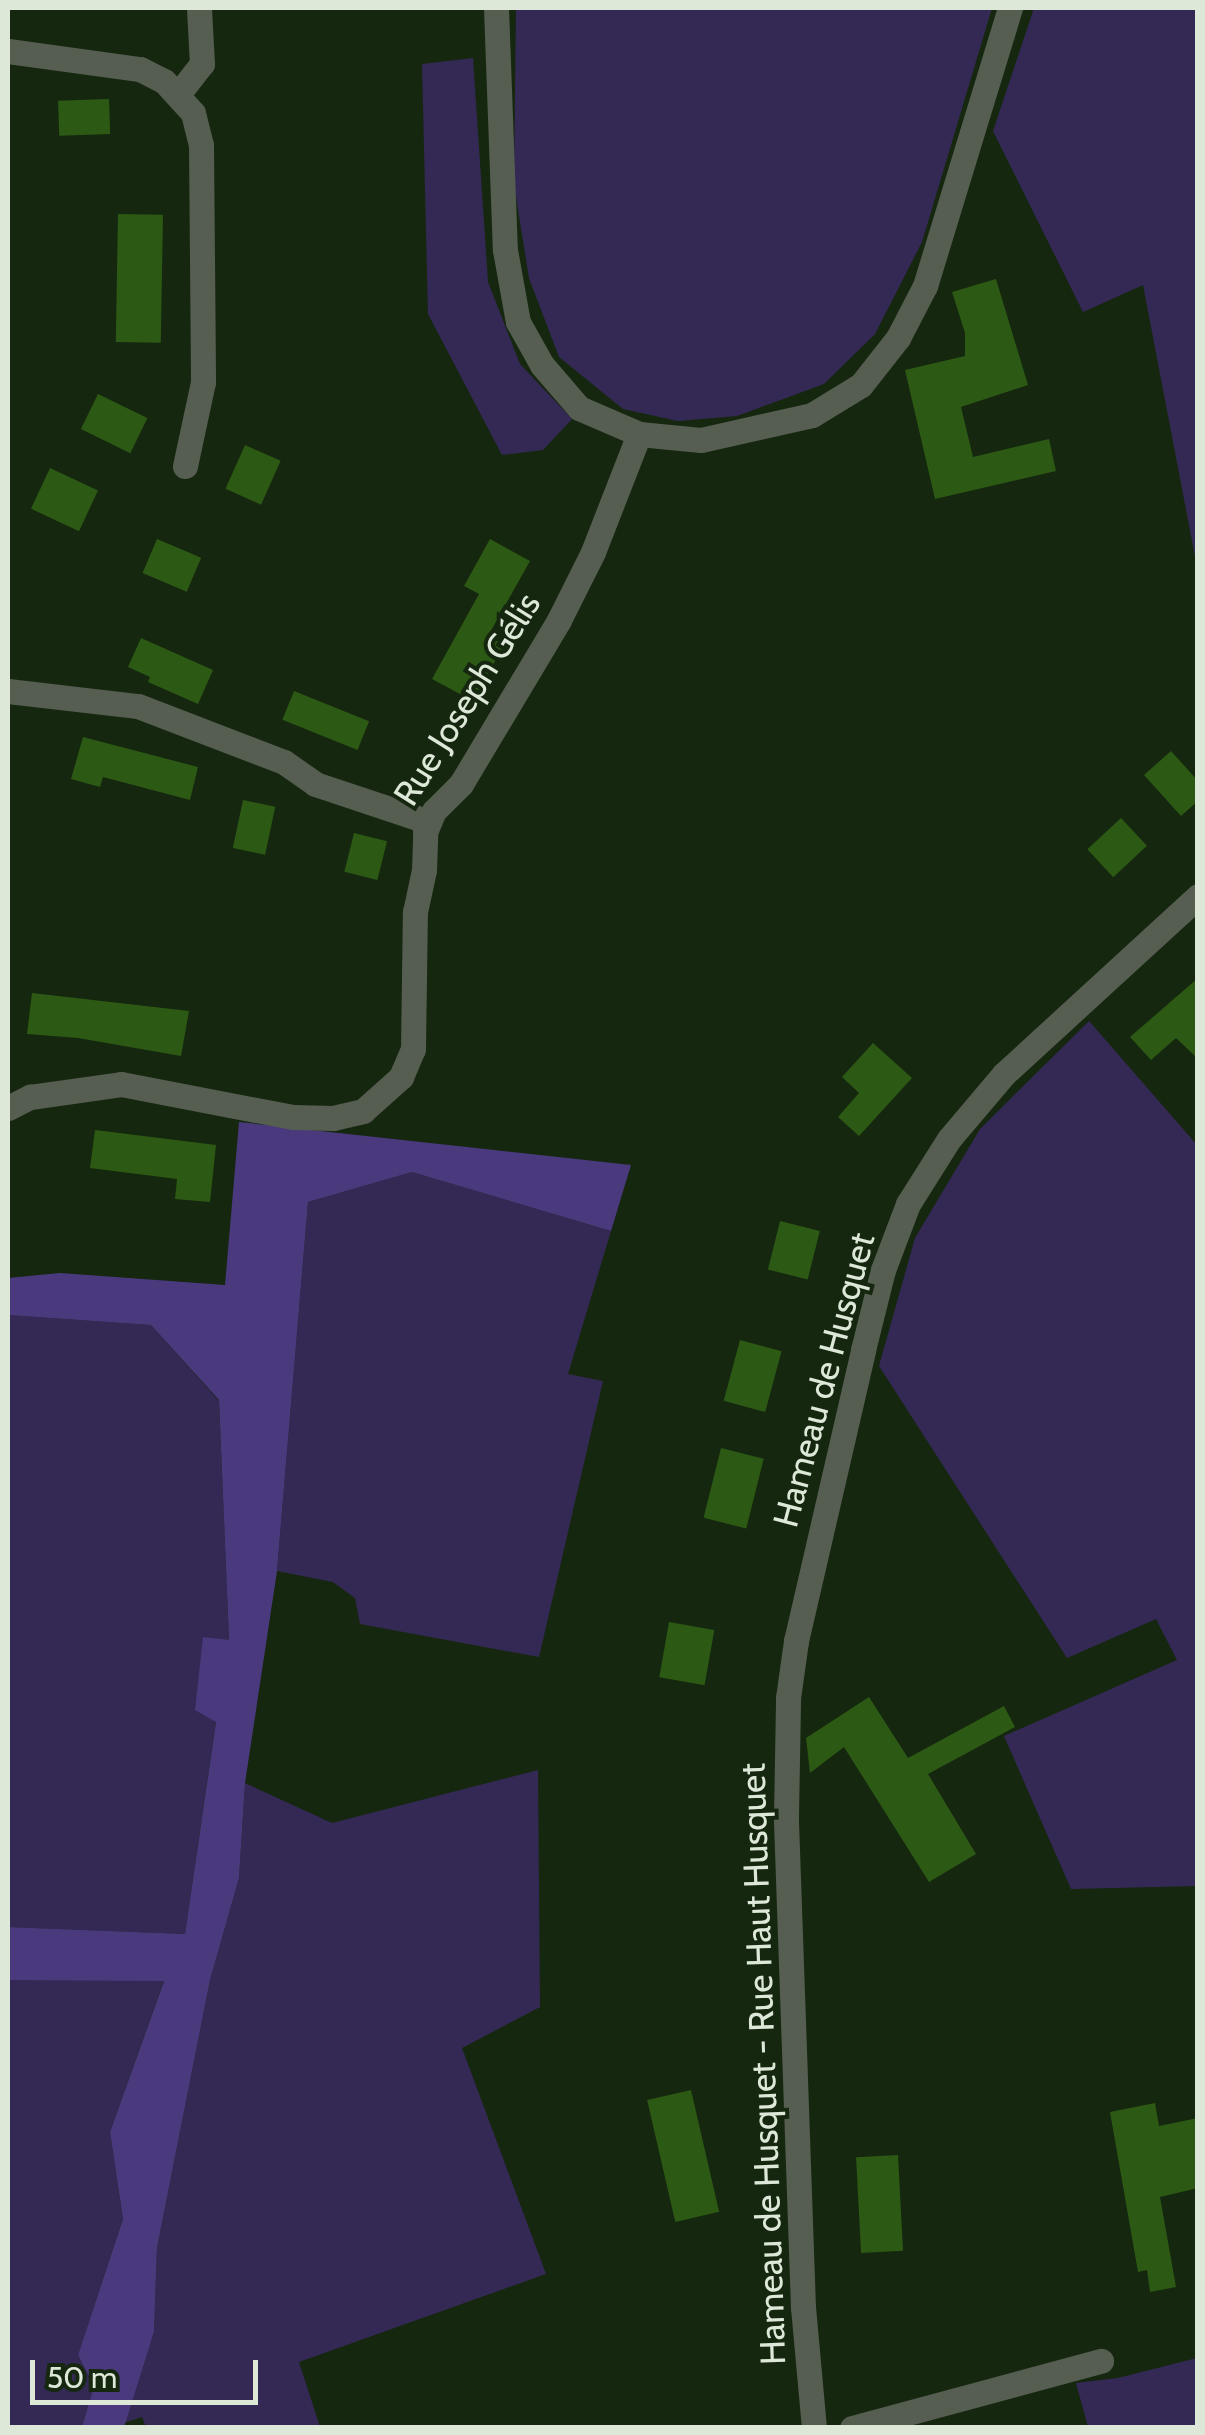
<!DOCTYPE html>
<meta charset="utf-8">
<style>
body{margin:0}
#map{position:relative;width:1205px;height:2435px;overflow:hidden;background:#162710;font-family:Cabin,sans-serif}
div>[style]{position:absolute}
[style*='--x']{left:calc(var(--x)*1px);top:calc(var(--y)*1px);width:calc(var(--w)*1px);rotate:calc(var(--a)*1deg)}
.green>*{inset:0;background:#342955}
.forest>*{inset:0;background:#4a397d}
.building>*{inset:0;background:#2c5913;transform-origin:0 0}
.minor>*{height:25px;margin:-12.5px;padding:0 12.5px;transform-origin:12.5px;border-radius:12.5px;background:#565e52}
.tertiary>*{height:25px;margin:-12.5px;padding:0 12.5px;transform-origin:12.5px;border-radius:12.5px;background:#565e52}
span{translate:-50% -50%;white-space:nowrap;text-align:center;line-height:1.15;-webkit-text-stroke:8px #162710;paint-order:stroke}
.street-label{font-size:35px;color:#dde8d9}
.frame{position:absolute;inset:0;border:10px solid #dde8d9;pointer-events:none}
.scale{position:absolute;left:30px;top:2360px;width:228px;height:45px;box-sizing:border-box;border:5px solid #dde8d9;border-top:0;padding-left:12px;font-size:30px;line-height:35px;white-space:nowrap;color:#dde8d9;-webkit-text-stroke:8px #162710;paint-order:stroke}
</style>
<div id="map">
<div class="green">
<div style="clip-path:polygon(516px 8px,992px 8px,922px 242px,875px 334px,824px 384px,737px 416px,678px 421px,623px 409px,559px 357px,529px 278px,514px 184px)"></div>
<div style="clip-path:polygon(1034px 8px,1197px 8px,1197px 567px,1143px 285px,1083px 312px,993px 131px)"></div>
<div style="clip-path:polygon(473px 58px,488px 282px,520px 364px,572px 419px,543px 450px,502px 455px,428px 314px,422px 64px)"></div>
<div style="clip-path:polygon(1089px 1021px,1197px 1145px,1197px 1886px,1071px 1889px,1004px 1736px,1177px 1660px,1156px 1619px,1067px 1658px,879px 1366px,915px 1238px,980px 1129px)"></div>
<div style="clip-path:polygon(412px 1172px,611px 1231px,568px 1374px,603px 1381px,539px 1657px,360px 1624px,355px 1598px,333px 1582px,277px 1571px,308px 1202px)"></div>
<div style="clip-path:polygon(8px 1315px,151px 1325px,219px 1401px,229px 1641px,204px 1637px,216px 1721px,185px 1934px,8px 1927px)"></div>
<div style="clip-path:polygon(538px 1770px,540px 2007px,462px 2048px,546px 2274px,299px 2362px,320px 2427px,146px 2427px,142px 2417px,124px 2423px,154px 2332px,157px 2248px,210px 1980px,239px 1878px,245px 1783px,332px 1823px)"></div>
<div style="clip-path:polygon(8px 1980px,164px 1980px,110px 2132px,123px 2219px,78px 2355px,94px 2386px,82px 2427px,8px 2428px)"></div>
<div style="clip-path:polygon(1197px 2358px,1197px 2427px,1088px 2427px,1076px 2383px,1118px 2378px)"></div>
</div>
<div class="forest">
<div style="clip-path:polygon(239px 1122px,631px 1165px,611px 1231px,412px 1172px,308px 1202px,277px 1571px,245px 1783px,239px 1878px,210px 1980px,157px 2248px,154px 2332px,124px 2427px,82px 2427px,94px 2386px,78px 2355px,123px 2219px,110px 2132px,164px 1981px,8px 1980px,8px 1927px,185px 1934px,216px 1722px,195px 1710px,203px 1637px,229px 1640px,219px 1400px,151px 1325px,8px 1315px,8px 1278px,60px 1273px,225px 1285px)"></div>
</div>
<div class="building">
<div style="left:109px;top:99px;width:35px;height:51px;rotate:88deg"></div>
<div style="left:118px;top:214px;width:45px;height:128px;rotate:1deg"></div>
<div style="clip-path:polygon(996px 279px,1028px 385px,961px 407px,973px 457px,1049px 439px,1056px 471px,935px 499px,905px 370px,965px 356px,965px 333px,952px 292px)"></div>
<div style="left:98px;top:394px;width:55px;height:39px;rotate:26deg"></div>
<div style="left:245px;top:445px;width:39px;height:48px;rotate:24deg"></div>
<div style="left:50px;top:468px;width:53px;height:45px;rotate:25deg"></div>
<div style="left:157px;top:539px;width:48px;height:37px;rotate:23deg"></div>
<div style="clip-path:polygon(490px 539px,530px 561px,488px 636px,504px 645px,473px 701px,432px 679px,479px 594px,464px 586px)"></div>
<div style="clip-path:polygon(141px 638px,213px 670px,198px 704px,148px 682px,150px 677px,128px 667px)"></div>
<div style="left:294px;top:691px;width:81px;height:31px;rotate:22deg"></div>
<div style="clip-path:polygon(83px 737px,198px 767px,190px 800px,103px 777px,100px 787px,71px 779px)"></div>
<div style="clip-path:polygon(1171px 751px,1198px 781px,1198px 801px,1181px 816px,1144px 775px)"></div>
<div style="left:243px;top:800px;width:33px;height:49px;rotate:12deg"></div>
<div style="left:1121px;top:818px;width:38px;height:46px;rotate:47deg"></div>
<div style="left:354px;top:833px;width:34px;height:40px;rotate:14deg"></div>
<div style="clip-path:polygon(1198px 978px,1198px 1059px,1176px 1038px,1151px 1060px,1130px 1037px)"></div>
<div style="clip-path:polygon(32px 993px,189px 1011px,181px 1056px,78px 1038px,27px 1034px)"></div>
<div style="clip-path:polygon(873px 1043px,912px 1078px,859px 1136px,838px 1117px,859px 1093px,842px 1077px)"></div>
<div style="clip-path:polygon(95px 1130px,216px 1145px,210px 1202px,175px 1199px,177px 1179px,90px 1168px)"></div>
<div style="left:780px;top:1221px;width:41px;height:50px;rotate:14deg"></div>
<div style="left:740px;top:1340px;width:43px;height:63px;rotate:15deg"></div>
<div style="left:721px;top:1448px;width:44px;height:72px;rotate:14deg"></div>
<div style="left:669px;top:1622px;width:46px;height:56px;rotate:10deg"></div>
<div style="clip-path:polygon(869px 1697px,908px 1758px,1004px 1706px,1015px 1727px,928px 1774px,976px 1854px,929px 1882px,844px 1747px,810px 1773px,806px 1738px)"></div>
<div style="left:691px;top:2090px;width:125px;height:45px;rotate:77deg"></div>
<div style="clip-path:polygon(1155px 2103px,1159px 2126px,1198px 2118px,1198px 2188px,1160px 2197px,1176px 2287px,1150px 2292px,1147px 2270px,1138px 2272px,1110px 2112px)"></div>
<div style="left:898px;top:2155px;width:96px;height:42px;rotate:87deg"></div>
</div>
<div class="minor">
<div style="--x:496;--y:8;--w:242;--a:87.9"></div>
<div style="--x:505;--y:250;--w:73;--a:79.8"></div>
<div style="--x:518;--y:322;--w:49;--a:60.8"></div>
<div style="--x:542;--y:365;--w:57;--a:49.3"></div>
<div style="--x:579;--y:408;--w:65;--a:23.4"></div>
<div style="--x:639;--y:434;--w:62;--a:5.5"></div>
<div style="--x:701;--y:440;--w:114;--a:-12.7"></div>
<div style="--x:812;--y:415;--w:57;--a:-31.5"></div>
<div style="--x:861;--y:385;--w:60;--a:-51.8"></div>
<div style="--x:898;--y:338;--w:59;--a:-62.6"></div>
<div style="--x:925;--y:286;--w:291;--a:-73"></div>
<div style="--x:8;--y:51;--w:133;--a:7.8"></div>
<div style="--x:140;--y:69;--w:27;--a:27"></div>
<div style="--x:164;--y:81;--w:43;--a:47.8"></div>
<div style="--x:193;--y:113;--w:33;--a:76"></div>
<div style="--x:201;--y:145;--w:237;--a:89.5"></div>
<div style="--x:203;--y:382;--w:86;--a:102.1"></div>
<div style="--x:179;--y:93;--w:37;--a:-52"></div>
<div style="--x:202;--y:64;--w:56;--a:-93.1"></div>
<div style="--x:8;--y:691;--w:131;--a:6.6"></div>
<div style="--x:138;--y:706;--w:156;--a:21"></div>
<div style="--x:284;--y:762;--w:38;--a:35"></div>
<div style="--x:315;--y:784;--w:120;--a:18.4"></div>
<div style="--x:8;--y:1108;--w:25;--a:-27"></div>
<div style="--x:30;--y:1097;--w:92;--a:-8.1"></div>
<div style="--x:121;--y:1084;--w:175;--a:10.9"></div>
<div style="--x:293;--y:1117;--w:40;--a:1.4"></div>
<div style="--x:333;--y:1118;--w:31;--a:-13"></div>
<div style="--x:363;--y:1111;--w:51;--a:-41.8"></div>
<div style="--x:401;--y:1077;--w:30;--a:-67"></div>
<div style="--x:413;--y:1049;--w:137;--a:-89.2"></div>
<div style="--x:415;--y:912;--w:43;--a:-77.9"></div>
<div style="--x:424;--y:870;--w:38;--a:-88"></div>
<div style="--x:425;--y:832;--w:23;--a:-67"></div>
<div style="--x:434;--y:811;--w:38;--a:-45"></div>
<div style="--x:461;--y:784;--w:191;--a:-59.1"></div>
<div style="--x:559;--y:620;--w:76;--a:-63.4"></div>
<div style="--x:593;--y:552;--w:127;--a:-68.7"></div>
<div style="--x:852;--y:2428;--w:258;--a:-15.1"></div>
</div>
<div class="tertiary">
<div style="--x:814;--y:2428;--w:121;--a:-95.2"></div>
<div style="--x:803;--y:2308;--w:491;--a:-92"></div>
<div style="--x:786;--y:1817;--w:119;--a:-89"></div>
<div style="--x:788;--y:1698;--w:58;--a:-82"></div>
<div style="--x:796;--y:1641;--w:299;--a:-77"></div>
<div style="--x:863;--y:1350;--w:82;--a:-76"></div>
<div style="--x:883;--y:1270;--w:71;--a:-69.3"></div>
<div style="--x:908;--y:1204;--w:77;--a:-57.8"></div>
<div style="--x:949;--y:1139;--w:85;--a:-49.8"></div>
<div style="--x:1004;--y:1074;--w:263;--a:-42.5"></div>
</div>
<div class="street-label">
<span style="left:467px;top:699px;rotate:-58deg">Rue Joseph Gélis</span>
<span style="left:824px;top:1380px;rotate:-75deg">Hameau de Husquet</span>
<span style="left:763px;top:2064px;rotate:-92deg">Hameau de Husquet - Rue Haut Husquet</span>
</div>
<div class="frame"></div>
<div class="scale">50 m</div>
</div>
